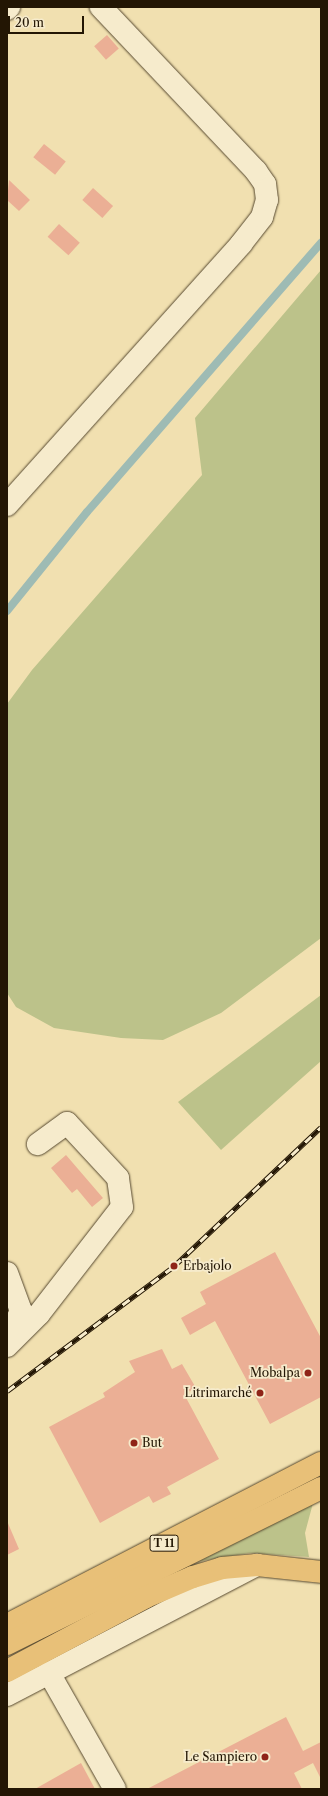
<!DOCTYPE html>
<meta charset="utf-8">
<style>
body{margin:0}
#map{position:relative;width:328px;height:1796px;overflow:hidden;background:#f1e0b0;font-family:"Libre Caslon Text",serif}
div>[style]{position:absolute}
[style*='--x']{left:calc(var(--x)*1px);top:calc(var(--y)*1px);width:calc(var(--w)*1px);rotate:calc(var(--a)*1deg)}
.green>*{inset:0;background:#bcc28a}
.stream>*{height:8px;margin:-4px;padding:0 4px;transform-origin:4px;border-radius:4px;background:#9ebbb4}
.building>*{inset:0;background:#ebaf95;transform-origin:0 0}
.roads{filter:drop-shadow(0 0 1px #56482f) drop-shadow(0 0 1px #56482f)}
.minor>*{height:22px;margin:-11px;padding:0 11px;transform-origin:11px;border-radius:11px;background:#f6ebcc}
.major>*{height:22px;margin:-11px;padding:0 11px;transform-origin:11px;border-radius:11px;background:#e8c078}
.rail>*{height:4.5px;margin-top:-2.25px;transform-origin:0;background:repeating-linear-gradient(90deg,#f6ebcc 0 9px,#231604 0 18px);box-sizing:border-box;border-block:1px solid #231604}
.dots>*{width:11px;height:11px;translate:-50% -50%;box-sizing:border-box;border:2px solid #f6ebcc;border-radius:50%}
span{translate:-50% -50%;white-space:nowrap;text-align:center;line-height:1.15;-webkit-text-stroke:3.5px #f6ebcc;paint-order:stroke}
.shield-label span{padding:1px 3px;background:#f6ebcc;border:1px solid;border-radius:3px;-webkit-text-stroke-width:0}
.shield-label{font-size:11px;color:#231604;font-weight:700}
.poi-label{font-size:12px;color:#231604}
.left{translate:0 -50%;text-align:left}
.right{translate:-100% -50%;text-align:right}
.frame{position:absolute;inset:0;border:8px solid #231604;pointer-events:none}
.scale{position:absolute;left:8px;top:16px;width:76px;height:18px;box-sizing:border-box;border:2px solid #231604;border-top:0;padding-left:5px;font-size:12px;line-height:14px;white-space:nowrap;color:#231604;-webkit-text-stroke:3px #f6ebcc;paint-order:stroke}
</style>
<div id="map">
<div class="green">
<div style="clip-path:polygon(321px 270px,321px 938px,221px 1013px,163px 1040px,121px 1038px,54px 1028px,16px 1007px,7px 993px,7px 704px,32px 670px,202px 475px,195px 418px)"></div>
<div style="clip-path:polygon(321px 995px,321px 1061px,221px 1150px,178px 1102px)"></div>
<div style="clip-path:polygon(313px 1503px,305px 1533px,309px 1557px,250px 1553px,182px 1564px)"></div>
</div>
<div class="stream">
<div style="--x:7;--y:611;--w:127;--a:-51.1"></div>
<div style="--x:87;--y:512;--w:357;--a:-49"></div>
</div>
<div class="building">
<div style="left:107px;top:35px;width:18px;height:17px;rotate:49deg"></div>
<div style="left:44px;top:144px;width:28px;height:17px;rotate:39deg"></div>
<div style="clip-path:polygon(9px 180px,30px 200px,19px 211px,7px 200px)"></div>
<div style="left:93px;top:188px;width:27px;height:16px;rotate:42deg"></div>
<div style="left:59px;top:224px;width:28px;height:17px;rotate:42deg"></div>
<div style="clip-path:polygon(66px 1155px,103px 1198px,92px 1207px,77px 1189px,72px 1193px,51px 1168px)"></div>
<div style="clip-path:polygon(275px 1252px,321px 1338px,321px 1397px,270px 1424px,215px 1321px,190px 1335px,181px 1318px,206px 1304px,200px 1292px)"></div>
<div style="clip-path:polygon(162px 1349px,172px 1369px,182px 1364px,196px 1388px,184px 1394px,219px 1459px,167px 1487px,171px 1494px,153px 1503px,149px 1496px,100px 1523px,49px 1427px,105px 1397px,103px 1393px,135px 1372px,129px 1361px)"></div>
<div style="clip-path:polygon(7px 1521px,19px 1549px,7px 1555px)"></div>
<div style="clip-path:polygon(286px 1717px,303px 1751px,321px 1742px,321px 1779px,313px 1763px,294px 1773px,302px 1789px,147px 1789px)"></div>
<div style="clip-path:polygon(81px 1763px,95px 1789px,35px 1789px)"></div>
</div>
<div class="roads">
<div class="minor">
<div style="--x:7;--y:9;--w:3;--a:-45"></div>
<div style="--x:7;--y:505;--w:351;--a:-48.1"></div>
<div style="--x:241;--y:244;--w:34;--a:-52"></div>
<div style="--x:262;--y:217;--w:18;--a:-74"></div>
<div style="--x:267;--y:200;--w:16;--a:-97"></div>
<div style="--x:265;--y:184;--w:16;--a:-125"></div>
<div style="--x:256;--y:171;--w:226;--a:-133.4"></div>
<div style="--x:7;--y:1273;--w:40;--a:69.8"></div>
<div style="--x:21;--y:1311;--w:30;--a:116"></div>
<div style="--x:7;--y:1346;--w:45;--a:-45"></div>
<div style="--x:39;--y:1314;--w:135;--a:-52.2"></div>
<div style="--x:122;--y:1207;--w:29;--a:-98"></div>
<div style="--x:118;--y:1178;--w:75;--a:-132.8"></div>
<div style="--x:67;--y:1123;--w:36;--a:144"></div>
<div style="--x:49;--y:1673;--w:133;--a:60.4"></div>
<div style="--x:7;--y:1695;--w:282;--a:-27.5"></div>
</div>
<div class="major">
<div style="--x:7;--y:1625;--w:353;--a:-27.3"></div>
<div style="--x:7;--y:1644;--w:351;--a:-26.4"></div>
<div style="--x:7;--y:1671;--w:157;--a:-28"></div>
<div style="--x:146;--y:1597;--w:51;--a:-23.1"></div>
<div style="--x:193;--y:1577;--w:30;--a:-17"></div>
<div style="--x:222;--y:1568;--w:35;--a:-5"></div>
<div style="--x:257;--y:1565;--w:64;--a:6.2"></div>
</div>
</div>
<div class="rail">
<div style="--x:7;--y:1391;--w:209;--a:-36.8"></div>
<div style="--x:174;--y:1266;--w:202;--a:-43.4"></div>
</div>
<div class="dots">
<div style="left:174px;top:1266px;background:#8f2418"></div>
<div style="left:308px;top:1373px;background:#8f2418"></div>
<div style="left:260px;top:1393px;background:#8f2418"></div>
<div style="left:134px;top:1443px;background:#8f2418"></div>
<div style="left:265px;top:1757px;background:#8f2418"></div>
</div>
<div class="shield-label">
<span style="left:164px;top:1543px">T 11</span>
</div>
<div class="poi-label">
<span class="left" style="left:183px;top:1266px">Erbajolo</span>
<span class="right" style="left:300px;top:1373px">Mobalpa</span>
<span class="right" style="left:252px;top:1393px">Litrimarché</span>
<span class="left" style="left:142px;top:1443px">But</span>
<span class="right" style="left:257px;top:1757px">Le Sampiero</span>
</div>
<div class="frame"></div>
<div class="scale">20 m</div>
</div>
